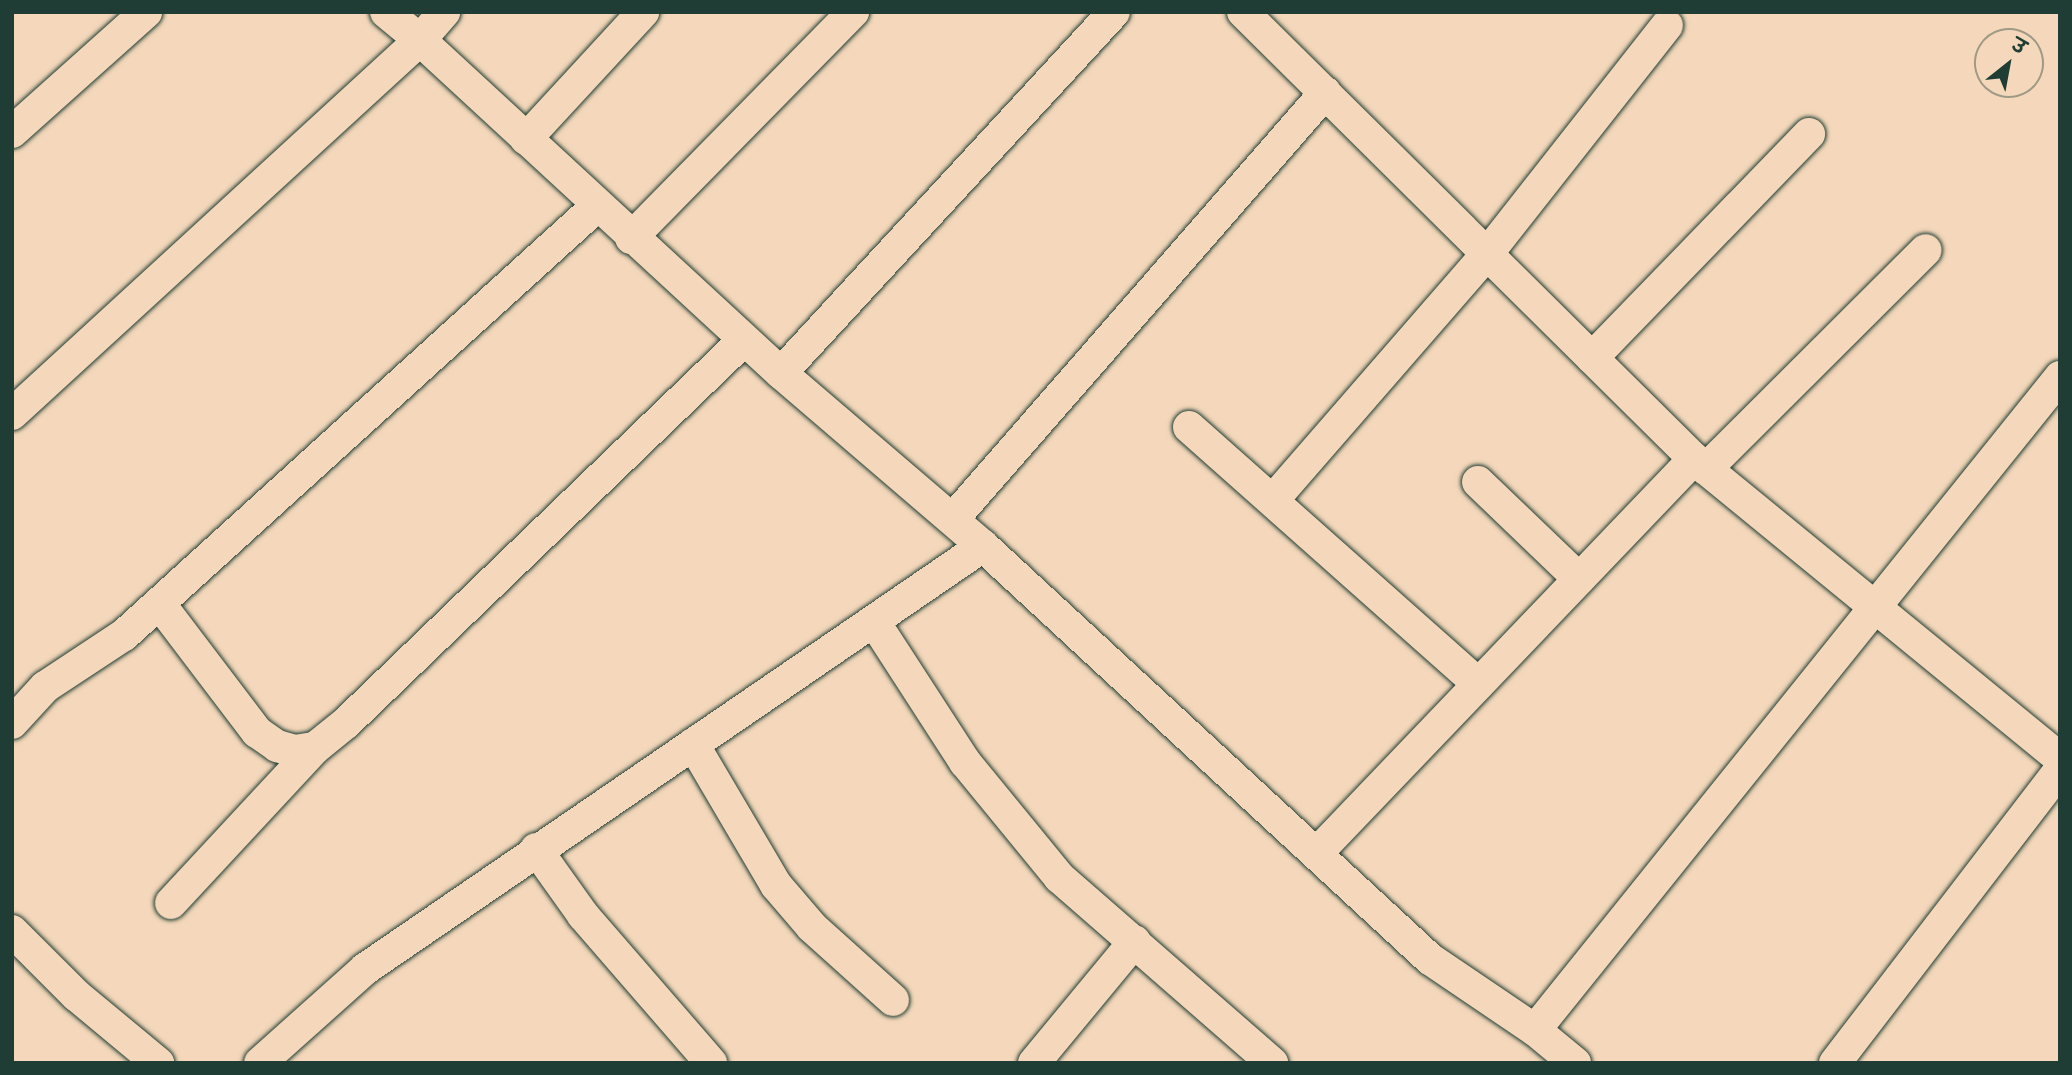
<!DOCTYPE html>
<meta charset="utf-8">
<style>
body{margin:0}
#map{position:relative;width:2072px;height:1075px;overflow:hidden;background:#f5d8bb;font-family:"Shantell Sans","Playpen Sans Deva",sans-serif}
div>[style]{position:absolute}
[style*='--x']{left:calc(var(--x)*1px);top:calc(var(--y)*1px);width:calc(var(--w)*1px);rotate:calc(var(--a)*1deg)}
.roads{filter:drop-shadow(0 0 2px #1f3d34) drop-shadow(0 0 2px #1f3d34)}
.minor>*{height:32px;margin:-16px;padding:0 16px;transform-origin:16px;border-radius:16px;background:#f5d8bb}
span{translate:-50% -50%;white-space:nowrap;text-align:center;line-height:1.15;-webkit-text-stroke:5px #f5d8bb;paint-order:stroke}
.frame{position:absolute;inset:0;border:14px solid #1f3d34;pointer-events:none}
.north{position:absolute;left:1974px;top:28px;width:70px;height:70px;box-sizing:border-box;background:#f5d8bb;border:2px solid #9f9a85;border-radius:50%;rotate:31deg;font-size:19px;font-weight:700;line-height:28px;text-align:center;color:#1f3d34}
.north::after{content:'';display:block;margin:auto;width:24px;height:32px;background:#1f3d34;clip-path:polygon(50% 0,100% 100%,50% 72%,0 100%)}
</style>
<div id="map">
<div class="roads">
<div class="minor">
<div style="--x:386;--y:12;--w:44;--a:39.5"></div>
<div style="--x:420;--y:40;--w:491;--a:42.7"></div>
<div style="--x:781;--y:373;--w:266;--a:40.6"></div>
<div style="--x:983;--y:546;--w:609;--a:42.74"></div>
<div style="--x:1430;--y:959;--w:127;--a:34.1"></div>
<div style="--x:1535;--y:1030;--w:52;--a:39.5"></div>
<div style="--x:1243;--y:12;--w:635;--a:44.74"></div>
<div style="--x:1694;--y:459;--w:473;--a:39.3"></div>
<div style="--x:12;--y:132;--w:180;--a:-41.8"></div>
<div style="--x:526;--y:139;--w:173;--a:-47.3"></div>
<div style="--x:631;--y:238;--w:317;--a:-45.5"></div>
<div style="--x:1592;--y:358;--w:312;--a:-45.9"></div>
<div style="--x:781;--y:373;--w:491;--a:-47.3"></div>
<div style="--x:12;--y:414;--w:553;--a:-42.51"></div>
<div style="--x:420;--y:40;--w:37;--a:-49"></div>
<div style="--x:1189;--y:427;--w:387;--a:41.6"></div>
<div style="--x:1706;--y:469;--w:310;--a:-44.9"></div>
<div style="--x:1478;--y:482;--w:140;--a:43.8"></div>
<div style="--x:1273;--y:500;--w:326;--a:-49"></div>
<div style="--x:1487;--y:254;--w:291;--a:-51.8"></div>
<div style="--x:953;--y:519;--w:566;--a:-48.87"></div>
<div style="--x:159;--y:603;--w:162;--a:52.8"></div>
<div style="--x:257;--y:732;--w:24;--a:35"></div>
<div style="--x:277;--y:746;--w:19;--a:16"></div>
<div style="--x:295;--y:751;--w:20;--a:-9"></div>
<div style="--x:315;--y:748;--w:40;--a:-39"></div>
<div style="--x:346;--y:723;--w:552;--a:-43.9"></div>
<div style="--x:875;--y:623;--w:166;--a:57.1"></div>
<div style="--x:965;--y:762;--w:149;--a:50.7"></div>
<div style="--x:1059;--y:877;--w:283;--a:41.1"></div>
<div style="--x:12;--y:723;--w:49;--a:-47.5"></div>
<div style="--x:45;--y:687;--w:95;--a:-33.4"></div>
<div style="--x:124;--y:635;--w:639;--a:-42.21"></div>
<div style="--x:693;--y:744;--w:164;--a:59.5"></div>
<div style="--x:776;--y:885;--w:55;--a:49.4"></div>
<div style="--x:812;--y:927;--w:109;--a:42"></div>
<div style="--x:536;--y:849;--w:81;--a:54.5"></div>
<div style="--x:583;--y:915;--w:196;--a:49.1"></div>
<div style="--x:1316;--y:854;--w:547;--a:-46.26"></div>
<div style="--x:171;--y:903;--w:212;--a:-47.1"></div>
<div style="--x:12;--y:931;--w:91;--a:45"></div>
<div style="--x:76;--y:995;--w:107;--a:39.7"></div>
<div style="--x:1535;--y:1030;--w:838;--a:-51.2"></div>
<div style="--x:260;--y:1063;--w:141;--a:-41.8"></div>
<div style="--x:365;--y:969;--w:749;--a:-34.39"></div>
<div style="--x:1034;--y:1063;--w:158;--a:-50.4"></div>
<div style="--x:1835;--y:1063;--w:369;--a:-52.5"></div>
</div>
</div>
<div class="frame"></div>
<div class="north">उ</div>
</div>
